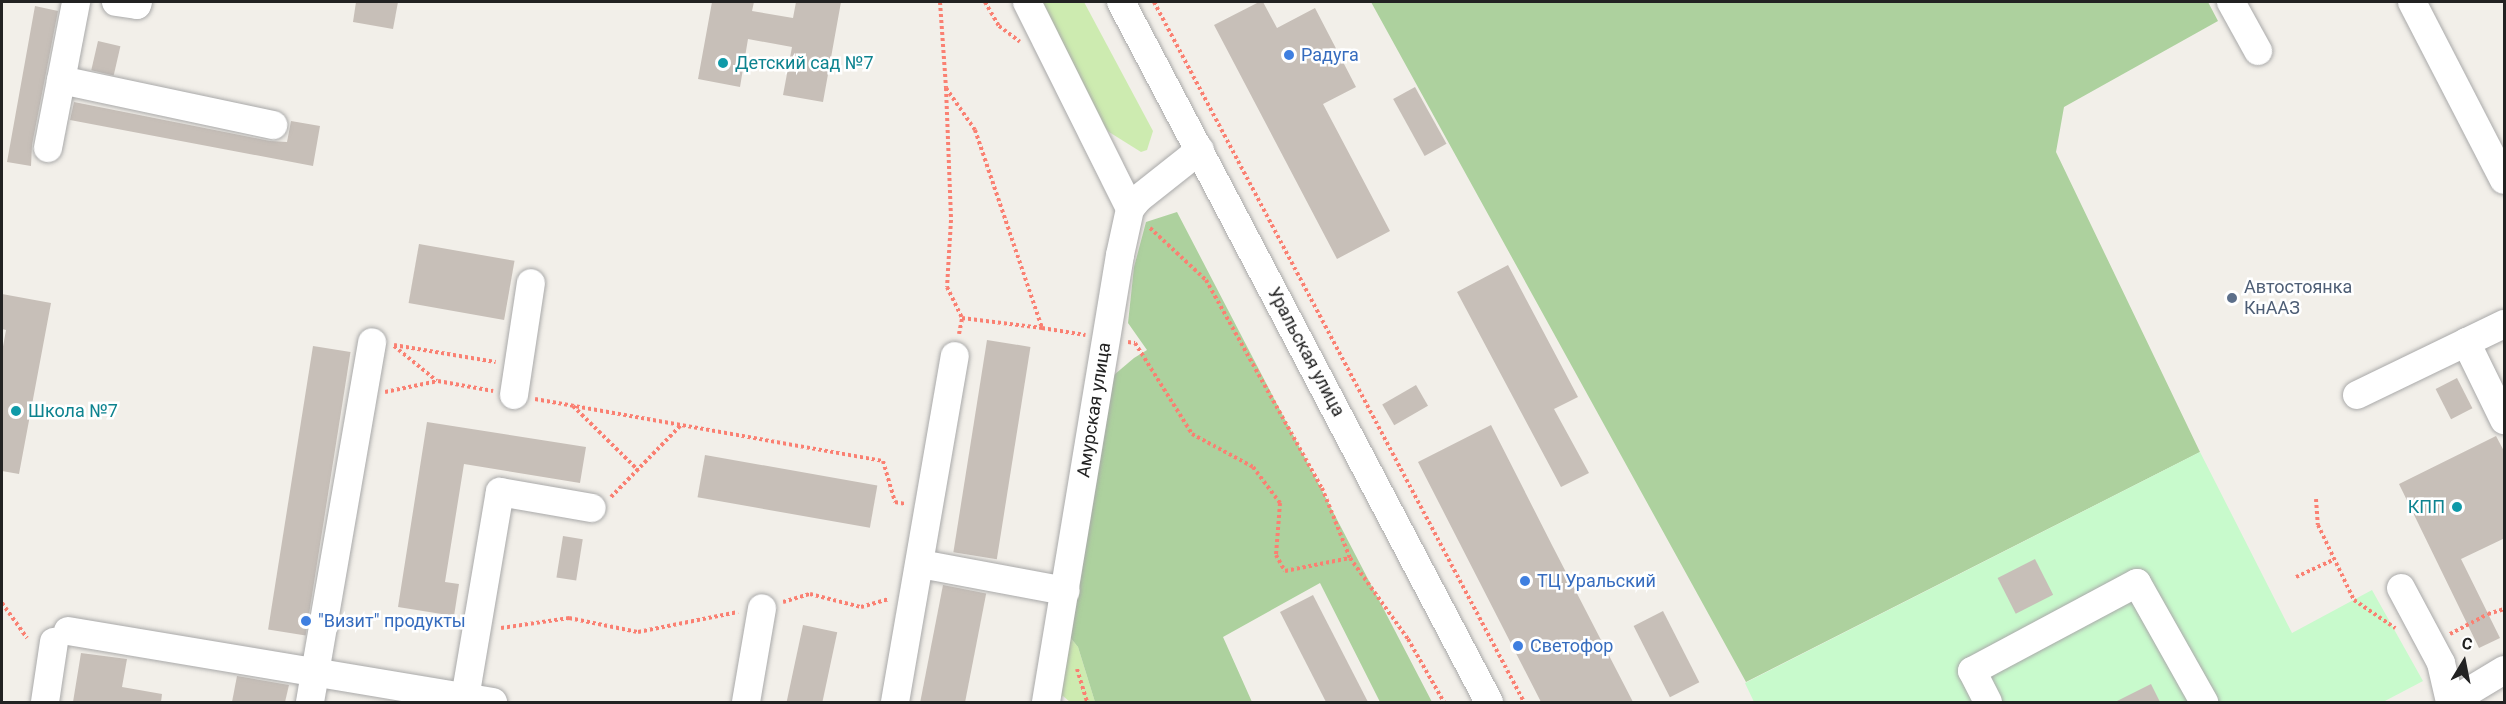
<!DOCTYPE html>
<meta charset="utf-8">
<style>
body{margin:0}
#map{position:relative;width:2506px;height:704px;overflow:hidden;background:#f2efe9;font-family:Roboto,sans-serif}
div>[style]{position:absolute}
[style*='--x']{left:calc(var(--x)*1px);top:calc(var(--y)*1px);width:calc(var(--w)*1px);rotate:calc(var(--a)*1deg)}
.grass>*{inset:0;background:#cdebb0}
.forest>*{inset:0;background:#add19e}
.park>*{inset:0;background:#c8facc}
.building>*{inset:0;background:#c7bfb8;transform-origin:0 0}
.path>*{height:4px;margin-top:-2px;transform-origin:0;background:repeating-linear-gradient(90deg,#fa8072 0 3px,transparent 0 6px)}
.roads{filter:drop-shadow(0 0 2px #a9a9a9) drop-shadow(0 0 2px #a9a9a9)}
.minor>*{height:28px;margin:-14px;padding:0 14px;transform-origin:14px;border-radius:14px;background:#fff}
.dots>*{width:16px;height:16px;translate:-50% -50%;box-sizing:border-box;border:3px solid #fff;border-radius:50%}
span{translate:-50% -50%;white-space:nowrap;text-align:center;line-height:1.15;-webkit-text-stroke:5px #fff;paint-order:stroke}
.shop-label{font-size:18px;color:#366cbe}
.left{translate:0 -50%;text-align:left}
.culture-label{font-size:18px;color:#0d838f}
.right{translate:-100% -50%;text-align:right}
.service-label{font-size:18px;color:#4e5e75}
.street-label{font-size:18px;color:#222}
.frame{position:absolute;inset:0;border:3px solid #222;pointer-events:none}
.north{position:absolute;left:2434px;top:632px;width:60px;height:60px;-webkit-text-stroke:4px #fff;paint-order:stroke;rotate:10deg;font-size:16px;font-weight:700;line-height:24px;text-align:center;color:#222}
.north::after{content:'';display:block;margin:auto;width:21px;height:27px;background:#222;clip-path:polygon(50% 0,100% 100%,50% 72%,0 100%)}
</style>
<div id="map">
<div class="grass">
<div style="clip-path:polygon(1039px 2px,1084px 2px,1153px 131px,1147px 150px,1141px 152px,1109px 132px,1103px 125px)"></div>
<div style="clip-path:polygon(1065px 631px,1078px 647px,1095px 702px,1070px 702px,1063px 696px,1053px 702px)"></div>
</div>
<div class="forest">
<div style="clip-path:polygon(1371px 2px,2208px 2px,2218px 21px,2064px 107px,2056px 152px,2200px 452px,1746px 682px)"></div>
<div style="clip-path:polygon(1177px 212px,1432px 702px,1380px 702px,1320px 583px,1223px 637px,1252px 702px,1095px 702px,1078px 647px,1065px 631px,1108px 380px,1134px 358px,1147px 350px,1128px 323px,1134px 267px,1146px 222px)"></div>
</div>
<div class="park">
<div style="clip-path:polygon(2200px 452px,2292px 633px,2372px 590px,2423px 681px,2383px 702px,1754px 702px,1745px 683px)"></div>
</div>
<div class="building">
<div style="clip-path:polygon(356px 2px,398px 2px,393px 29px,353px 22px)"></div>
<div style="clip-path:polygon(712px 2px,754px 2px,752px 11px,793px 18px,796px 2px,841px 2px,823px 102px,783px 95px,792px 47px,748px 39px,740px 87px,698px 79px)"></div>
<div style="clip-path:polygon(1259px 2px,1263px 2px,1277px 28px,1315px 8px,1356px 87px,1323px 104px,1390px 231px,1337px 259px,1214px 25px)"></div>
<div style="clip-path:polygon(35px 6px,58px 11px,32px 145px,31px 166px,7px 162px)"></div>
<div style="left:98px;top:41px;width:23px;height:30px;rotate:13deg"></div>
<div style="left:1415px;top:87px;width:65px;height:25px;rotate:61deg"></div>
<div style="clip-path:polygon(74px 102px,270px 141px,287px 142px,291px 121px,320px 126px,313px 166px,70px 120px)"></div>
<div style="left:419px;top:244px;width:97px;height:60px;rotate:10deg"></div>
<div style="clip-path:polygon(1508px 265px,1578px 397px,1554px 409px,1589px 473px,1561px 487px,1457px 292px)"></div>
<div style="clip-path:polygon(2px 294px,51px 303px,19px 474px,2px 471px,2px 352px,6px 330px,2px 329px)"></div>
<div style="left:987px;top:340px;width:44px;height:215px;rotate:9deg"></div>
<div style="left:313px;top:346px;width:38px;height:287px;rotate:9deg"></div>
<div style="left:2457px;top:378px;width:34px;height:24px;rotate:63deg"></div>
<div style="left:1416px;top:385px;width:24px;height:39px;rotate:60deg"></div>
<div style="clip-path:polygon(427px 422px,586px 447px,580px 483px,464px 464px,445px 582px,459px 584px,454px 616px,398px 607px)"></div>
<div style="clip-path:polygon(1491px 425px,1553px 547px,1633px 702px,1541px 702px,1418px 462px)"></div>
<div style="clip-path:polygon(2496px 436px,2505px 453px,2505px 538px,2461px 559px,2500px 638px,2479px 648px,2399px 484px)"></div>
<div style="left:705px;top:455px;width:175px;height:43px;rotate:10deg"></div>
<div style="left:563px;top:536px;width:20px;height:42px;rotate:9deg"></div>
<div style="left:2035px;top:559px;width:40px;height:42px;rotate:63deg"></div>
<div style="left:943px;top:585px;width:44px;height:119px;rotate:11deg"></div>
<div style="clip-path:polygon(1313px 595px,1368px 702px,1326px 702px,1280px 612px)"></div>
<div style="left:1663px;top:611px;width:80px;height:33px;rotate:63deg"></div>
<div style="left:803px;top:625px;width:35px;height:78px;rotate:12deg"></div>
<div style="clip-path:polygon(81px 653px,127px 659px,122px 687px,162px 694px,161px 702px,73px 702px)"></div>
<div style="clip-path:polygon(237px 676px,289px 685px,285px 702px,232px 702px)"></div>
<div style="clip-path:polygon(2151px 684px,2160px 702px,2115px 702px)"></div>
</div>
<div class="path">
<div style="--x:940;--y:2;--w:86;--a:86"></div>
<div style="--x:946;--y:88;--w:51;--a:55.4"></div>
<div style="--x:975;--y:130;--w:209;--a:71.3"></div>
<div style="--x:1042;--y:328;--w:44;--a:9.2"></div>
<div style="--x:985;--y:2;--w:28;--a:60"></div>
<div style="--x:999;--y:26;--w:26;--a:37"></div>
<div style="--x:1154;--y:2;--w:792;--a:62.14"></div>
<div style="--x:946;--y:88;--w:132;--a:87.8"></div>
<div style="--x:951;--y:220;--w:67;--a:93.4"></div>
<div style="--x:947;--y:287;--w:34;--a:64"></div>
<div style="--x:1150;--y:228;--w:76;--a:42.9"></div>
<div style="--x:1206;--y:280;--w:238;--a:60.9"></div>
<div style="--x:1322;--y:488;--w:75;--a:68.2"></div>
<div style="--x:959;--y:334;--w:16;--a:-79"></div>
<div style="--x:962;--y:318;--w:81;--a:7.1"></div>
<div style="--x:1128;--y:342;--w:7;--a:8"></div>
<div style="--x:1135;--y:343;--w:107;--a:57.9"></div>
<div style="--x:1192;--y:434;--w:69;--a:28.4"></div>
<div style="--x:1253;--y:467;--w:45;--a:53.1"></div>
<div style="--x:1280;--y:503;--w:52;--a:94.4"></div>
<div style="--x:1276;--y:555;--w:18;--a:61"></div>
<div style="--x:1285;--y:571;--w:66;--a:-11.3"></div>
<div style="--x:1350;--y:558;--w:100;--a:54.4"></div>
<div style="--x:1408;--y:639;--w:73;--a:60.3"></div>
<div style="--x:394;--y:345;--w:103;--a:9.5"></div>
<div style="--x:394;--y:346;--w:55;--a:39.1"></div>
<div style="--x:385;--y:392;--w:54;--a:-11.7"></div>
<div style="--x:438;--y:381;--w:56;--a:10.3"></div>
<div style="--x:535;--y:399;--w:353;--a:10.1"></div>
<div style="--x:883;--y:461;--w:43;--a:73.7"></div>
<div style="--x:895;--y:502;--w:10;--a:11"></div>
<div style="--x:573;--y:406;--w:91;--a:44.6"></div>
<div style="--x:611;--y:497;--w:100;--a:-45.8"></div>
<div style="--x:2316;--y:499;--w:26;--a:86"></div>
<div style="--x:2318;--y:525;--w:83;--a:64.4"></div>
<div style="--x:2354;--y:600;--w:50;--a:34.3"></div>
<div style="--x:2296;--y:577;--w:41;--a:-24.7"></div>
<div style="--x:783;--y:602;--w:28;--a:-17"></div>
<div style="--x:810;--y:594;--w:53;--a:14.3"></div>
<div style="--x:861;--y:607;--w:29;--a:-16"></div>
<div style="--x:2;--y:603;--w:43;--a:54.5"></div>
<div style="--x:501;--y:628;--w:69;--a:-8.4"></div>
<div style="--x:569;--y:618;--w:70;--a:11.5"></div>
<div style="--x:638;--y:632;--w:102;--a:-11.3"></div>
<div style="--x:2450;--y:634;--w:43;--a:-27.8"></div>
<div style="--x:2488;--y:614;--w:17;--a:-17"></div>
<div style="--x:1077;--y:669;--w:34;--a:73"></div>
</div>
<div class="roads">
<div class="minor">
<div style="--x:116;--y:2;--w:21;--a:8"></div>
<div style="--x:137;--y:5;--w:3;--a:-72"></div>
<div style="--x:1027;--y:2;--w:231;--a:63.5"></div>
<div style="--x:1121;--y:2;--w:791;--a:62.27"></div>
<div style="--x:2231;--y:2;--w:56;--a:61.1"></div>
<div style="--x:2412;--y:2;--w:200;--a:62.7"></div>
<div style="--x:61;--y:80;--w:217;--a:12"></div>
<div style="--x:48;--y:148;--w:149;--a:-79.1"></div>
<div style="--x:2466;--y:342;--w:87;--a:64"></div>
<div style="--x:514;--y:395;--w:113;--a:-81.4"></div>
<div style="--x:2357;--y:395;--w:163;--a:-25.8"></div>
<div style="--x:921;--y:564;--w:147;--a:10.6"></div>
<div style="--x:2401;--y:588;--w:85;--a:61.9"></div>
<div style="--x:2441;--y:663;--w:40;--a:77"></div>
<div style="--x:68;--y:631;--w:431;--a:9.5"></div>
<div style="--x:465;--y:698;--w:209;--a:-80.4"></div>
<div style="--x:500;--y:492;--w:93;--a:9.9"></div>
<div style="--x:45;--y:702;--w:61;--a:-81.5"></div>
<div style="--x:310;--y:702;--w:365;--a:-80.2"></div>
<div style="--x:746;--y:702;--w:95;--a:-80.3"></div>
<div style="--x:895;--y:702;--w:351;--a:-80.2"></div>
<div style="--x:1046;--y:702;--w:453;--a:-80.6"></div>
<div style="--x:1120;--y:255;--w:47;--a:-77.7"></div>
<div style="--x:1130;--y:209;--w:13;--a:-51"></div>
<div style="--x:1138;--y:199;--w:79;--a:-38.3"></div>
<div style="--x:1988;--y:702;--w:35;--a:-117"></div>
<div style="--x:1972;--y:671;--w:187;--a:-28.1"></div>
<div style="--x:2137;--y:583;--w:137;--a:60.6"></div>
<div style="--x:2451;--y:702;--w:62;--a:-31.1"></div>
</div>
</div>
<div class="dots">
<div style="left:1289px;top:55px;background:#3f7fe0"></div>
<div style="left:723px;top:63px;background:#0f9aa8"></div>
<div style="left:2232px;top:298px;background:#5c6f8a"></div>
<div style="left:16px;top:411px;background:#0f9aa8"></div>
<div style="left:2457px;top:507px;background:#0f9aa8"></div>
<div style="left:1525px;top:581px;background:#3f7fe0"></div>
<div style="left:306px;top:621px;background:#3f7fe0"></div>
<div style="left:1518px;top:646px;background:#3f7fe0"></div>
</div>
<div class="shop-label">
<span class="left" style="left:1301px;top:55px">Радуга</span>
<span class="left" style="left:1537px;top:581px">ТЦ Уральский</span>
<span class="left" style="left:318px;top:621px">"Визит" продукты</span>
<span class="left" style="left:1530px;top:646px">Светофор</span>
</div>
<div class="culture-label">
<span class="left" style="left:735px;top:63px">Детский сад №7</span>
<span class="left" style="left:28px;top:411px">Школа №7</span>
<span class="right" style="left:2445px;top:507px">КПП</span>
</div>
<div class="service-label">
<span class="left" style="left:2244px;top:298px">Автостоянка<br>КнААЗ</span>
</div>
<div class="street-label">
<span style="left:1306px;top:352px;rotate:62deg">Уральская улица</span>
<span style="left:1094px;top:410px;rotate:-81deg">Амурская улица</span>
</div>
<div class="frame"></div>
<div class="north">С</div>
</div>
